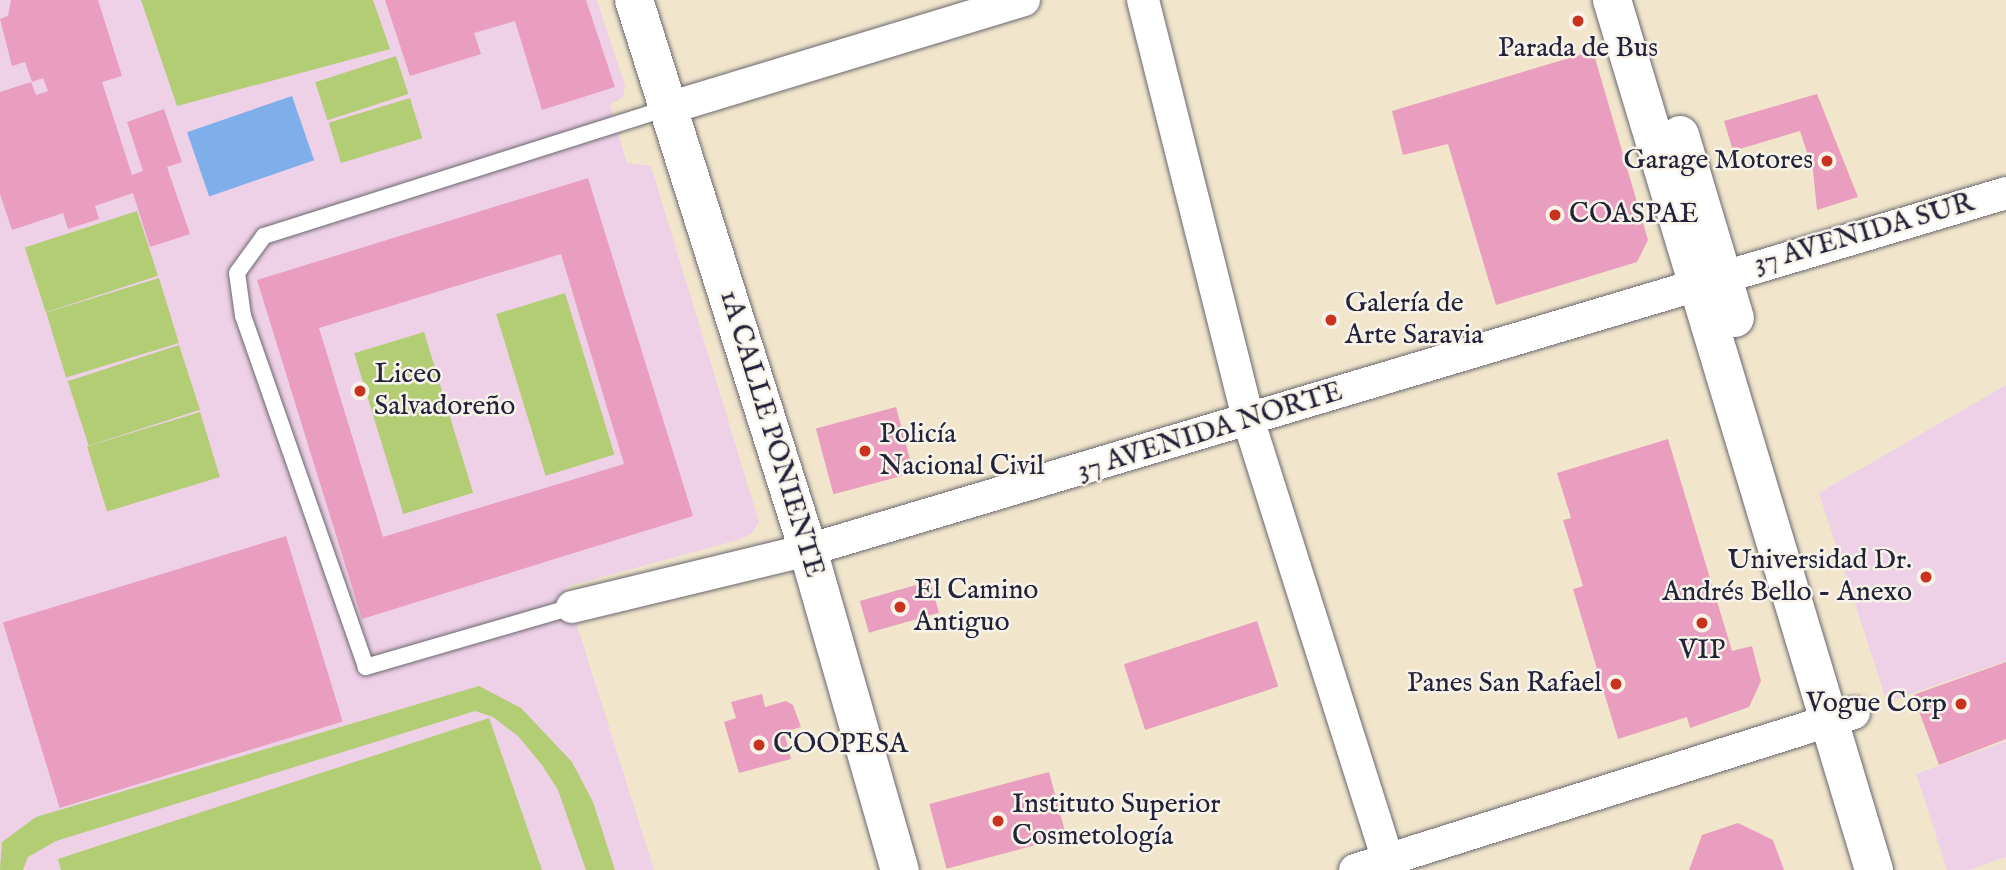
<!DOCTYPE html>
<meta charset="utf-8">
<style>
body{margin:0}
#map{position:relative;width:2006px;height:870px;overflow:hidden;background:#f1e6cc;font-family:"IM FELL English",serif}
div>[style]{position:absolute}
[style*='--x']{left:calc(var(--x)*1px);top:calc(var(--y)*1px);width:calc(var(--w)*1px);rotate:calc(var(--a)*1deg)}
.built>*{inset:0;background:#eed0e7}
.green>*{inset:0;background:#b2cd73;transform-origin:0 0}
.water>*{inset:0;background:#7eafea;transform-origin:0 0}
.building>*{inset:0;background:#e99ebf;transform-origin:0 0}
.roads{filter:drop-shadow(0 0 2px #6a676e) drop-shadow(0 0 2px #6a676e)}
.lane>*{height:16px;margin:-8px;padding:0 8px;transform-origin:8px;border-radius:8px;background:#fff}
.street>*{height:32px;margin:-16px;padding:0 16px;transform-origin:16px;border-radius:16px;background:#fff}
.secondary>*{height:38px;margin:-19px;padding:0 19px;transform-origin:19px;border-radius:19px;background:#fff}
.dots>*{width:19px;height:19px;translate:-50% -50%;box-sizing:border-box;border:4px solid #f7f3e8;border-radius:50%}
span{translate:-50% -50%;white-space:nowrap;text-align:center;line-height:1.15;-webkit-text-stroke:5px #f7f3e8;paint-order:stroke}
.poi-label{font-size:28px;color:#22223b}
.right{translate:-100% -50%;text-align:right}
.left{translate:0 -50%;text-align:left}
.street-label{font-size:28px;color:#22223b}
</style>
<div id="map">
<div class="built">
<div style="clip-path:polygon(0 0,597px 0,625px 86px,623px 97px,610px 105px,627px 163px,651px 166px,759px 522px,752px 533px,738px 540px,565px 587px,654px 870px,0 870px)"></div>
<div style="clip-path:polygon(2006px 385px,2006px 661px,1887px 702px,1819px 493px)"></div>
<div style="clip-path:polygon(2006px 741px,2006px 857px,1969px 870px,1947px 870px,1916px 774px)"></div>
</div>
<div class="green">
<div style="clip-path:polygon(141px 0,373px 0,390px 49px,177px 106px)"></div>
<div style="left:396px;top:56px;width:40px;height:85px;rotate:72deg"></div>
<div style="left:410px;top:98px;width:42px;height:85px;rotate:73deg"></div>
<div style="left:137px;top:211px;width:68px;height:118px;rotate:72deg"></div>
<div style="left:159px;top:278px;width:68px;height:118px;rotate:73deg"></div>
<div style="left:565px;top:293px;width:169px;height:72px;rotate:73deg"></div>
<div style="left:424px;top:332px;width:168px;height:73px;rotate:73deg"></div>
<div style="left:179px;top:345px;width:68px;height:117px;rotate:72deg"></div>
<div style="left:200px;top:412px;width:68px;height:118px;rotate:73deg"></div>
<div style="clip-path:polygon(479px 686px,521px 708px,572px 762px,593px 802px,615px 870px,586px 870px,558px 790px,542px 765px,518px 736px,493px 717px,475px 711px,56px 841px,28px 857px,23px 870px,0 870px,2px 842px,36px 817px)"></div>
<div style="clip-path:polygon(489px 718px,542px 870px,61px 870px,58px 859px)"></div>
</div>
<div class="water">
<div style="left:292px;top:96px;width:68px;height:111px;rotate:71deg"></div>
</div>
<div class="building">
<div style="clip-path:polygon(98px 0,122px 76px,102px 82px,132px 175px,143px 171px,127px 122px,164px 109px,182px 162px,167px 167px,190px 234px,150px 247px,133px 193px,95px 206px,99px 219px,68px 229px,63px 213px,12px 230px,0 194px,0 92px,31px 82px,36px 95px,48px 91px,43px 78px,32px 82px,25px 62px,12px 66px,0 19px,8px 16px,11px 0)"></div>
<div style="clip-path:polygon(385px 0,586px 0,615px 87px,542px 110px,515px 21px,474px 33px,481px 54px,410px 76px)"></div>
<div style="clip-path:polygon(1593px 51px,1648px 240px,1637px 262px,1496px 305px,1448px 144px,1403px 155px,1392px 111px)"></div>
<div style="clip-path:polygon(1817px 94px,1858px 197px,1817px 210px,1813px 171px,1800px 131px,1733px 151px,1724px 121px)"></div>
<div style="clip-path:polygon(evenodd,588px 178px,693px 516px,362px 619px,257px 280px,588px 178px,561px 254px,624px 464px,383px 537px,319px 328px,561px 254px)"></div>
<div style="left:896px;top:407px;width:68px;height:83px;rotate:75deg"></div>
<div style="clip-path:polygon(1668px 439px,1732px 651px,1752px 646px,1761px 681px,1749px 707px,1690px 728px,1687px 717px,1618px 739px,1573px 589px,1583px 586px,1563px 520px,1571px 518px,1557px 473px)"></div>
<div style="left:286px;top:536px;width:194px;height:296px;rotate:73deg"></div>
<div style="left:930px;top:581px;width:33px;height:73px;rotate:74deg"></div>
<div style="left:1257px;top:621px;width:69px;height:140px;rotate:72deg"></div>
<div style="clip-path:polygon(2006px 662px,2006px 739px,1939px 765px,1913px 695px)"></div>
<div style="clip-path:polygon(762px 694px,765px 707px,786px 701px,793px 705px,801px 727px,784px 732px,791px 759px,739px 773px,724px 722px,736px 718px,731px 702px)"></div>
<div style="left:1049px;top:772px;width:67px;height:124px;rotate:75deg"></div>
<div style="clip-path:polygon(1738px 823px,1773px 840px,1784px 870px,1689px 870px,1702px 835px)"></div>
</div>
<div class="roads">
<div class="lane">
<div style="--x:572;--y:607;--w:215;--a:163.8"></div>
<div style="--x:366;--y:667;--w:372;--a:-109.3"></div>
<div style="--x:243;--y:316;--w:43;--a:-97.9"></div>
<div style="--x:237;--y:273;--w:46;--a:-53.9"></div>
<div style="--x:264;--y:236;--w:424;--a:-17.6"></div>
</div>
<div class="street">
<div style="--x:1143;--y:0;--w:435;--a:75.9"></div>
<div style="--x:1249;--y:422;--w:470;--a:72.4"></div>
<div style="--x:669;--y:108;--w:371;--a:-16.9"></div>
<div style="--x:572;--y:607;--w:243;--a:-13.6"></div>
<div style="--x:808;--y:550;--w:1250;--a:-16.59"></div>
<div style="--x:1355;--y:870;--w:523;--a:-17.47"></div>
</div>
<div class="secondary">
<div style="--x:634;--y:0;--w:577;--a:72.44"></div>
<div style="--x:808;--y:550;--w:333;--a:74"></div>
<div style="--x:1612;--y:0;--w:909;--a:73.24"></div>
<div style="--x:1680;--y:135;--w:191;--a:73.3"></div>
</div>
</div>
<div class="dots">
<div style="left:1578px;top:21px;background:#c8321e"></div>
<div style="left:1827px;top:161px;background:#c8321e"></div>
<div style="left:1555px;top:215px;background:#c8321e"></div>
<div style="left:1331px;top:320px;background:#c8321e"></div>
<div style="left:360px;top:391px;background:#c8321e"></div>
<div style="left:865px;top:451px;background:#c8321e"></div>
<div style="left:1926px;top:577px;background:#c8321e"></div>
<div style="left:900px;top:607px;background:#c8321e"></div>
<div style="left:1702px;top:623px;background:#c8321e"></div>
<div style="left:1616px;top:684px;background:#c8321e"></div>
<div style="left:1961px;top:704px;background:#c8321e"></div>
<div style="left:759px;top:745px;background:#c8321e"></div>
<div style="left:998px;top:821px;background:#c8321e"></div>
</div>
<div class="poi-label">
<span style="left:1578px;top:49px">Parada de Bus</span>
<span class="right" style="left:1813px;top:161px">Garage Motores</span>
<span class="left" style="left:1569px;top:215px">COASPAE</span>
<span class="left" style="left:1345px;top:320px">Galería de<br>Arte Saravia</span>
<span class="left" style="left:374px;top:391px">Liceo<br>Salvadoreño</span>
<span class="left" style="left:879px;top:451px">Policía<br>Nacional Civil</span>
<span class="right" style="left:1912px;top:577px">Universidad Dr.<br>Andrés Bello - Anexo</span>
<span class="left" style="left:914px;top:607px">El Camino<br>Antiguo</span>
<span style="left:1702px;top:651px">VIP</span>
<span class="right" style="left:1602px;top:684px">Panes San Rafael</span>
<span class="right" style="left:1947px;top:704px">Vogue Corp</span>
<span class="left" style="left:773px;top:745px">COOPESA</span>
<span class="left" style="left:1012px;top:821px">Instituto Superior<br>Cosmetología</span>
</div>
<div class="street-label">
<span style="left:1864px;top:234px;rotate:-16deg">37 AVENIDA SUR</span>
<span style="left:1210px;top:432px;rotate:-17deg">37 AVENIDA NORTE</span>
<span style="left:771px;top:434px;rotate:73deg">1A CALLE PONIENTE</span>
</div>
</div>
